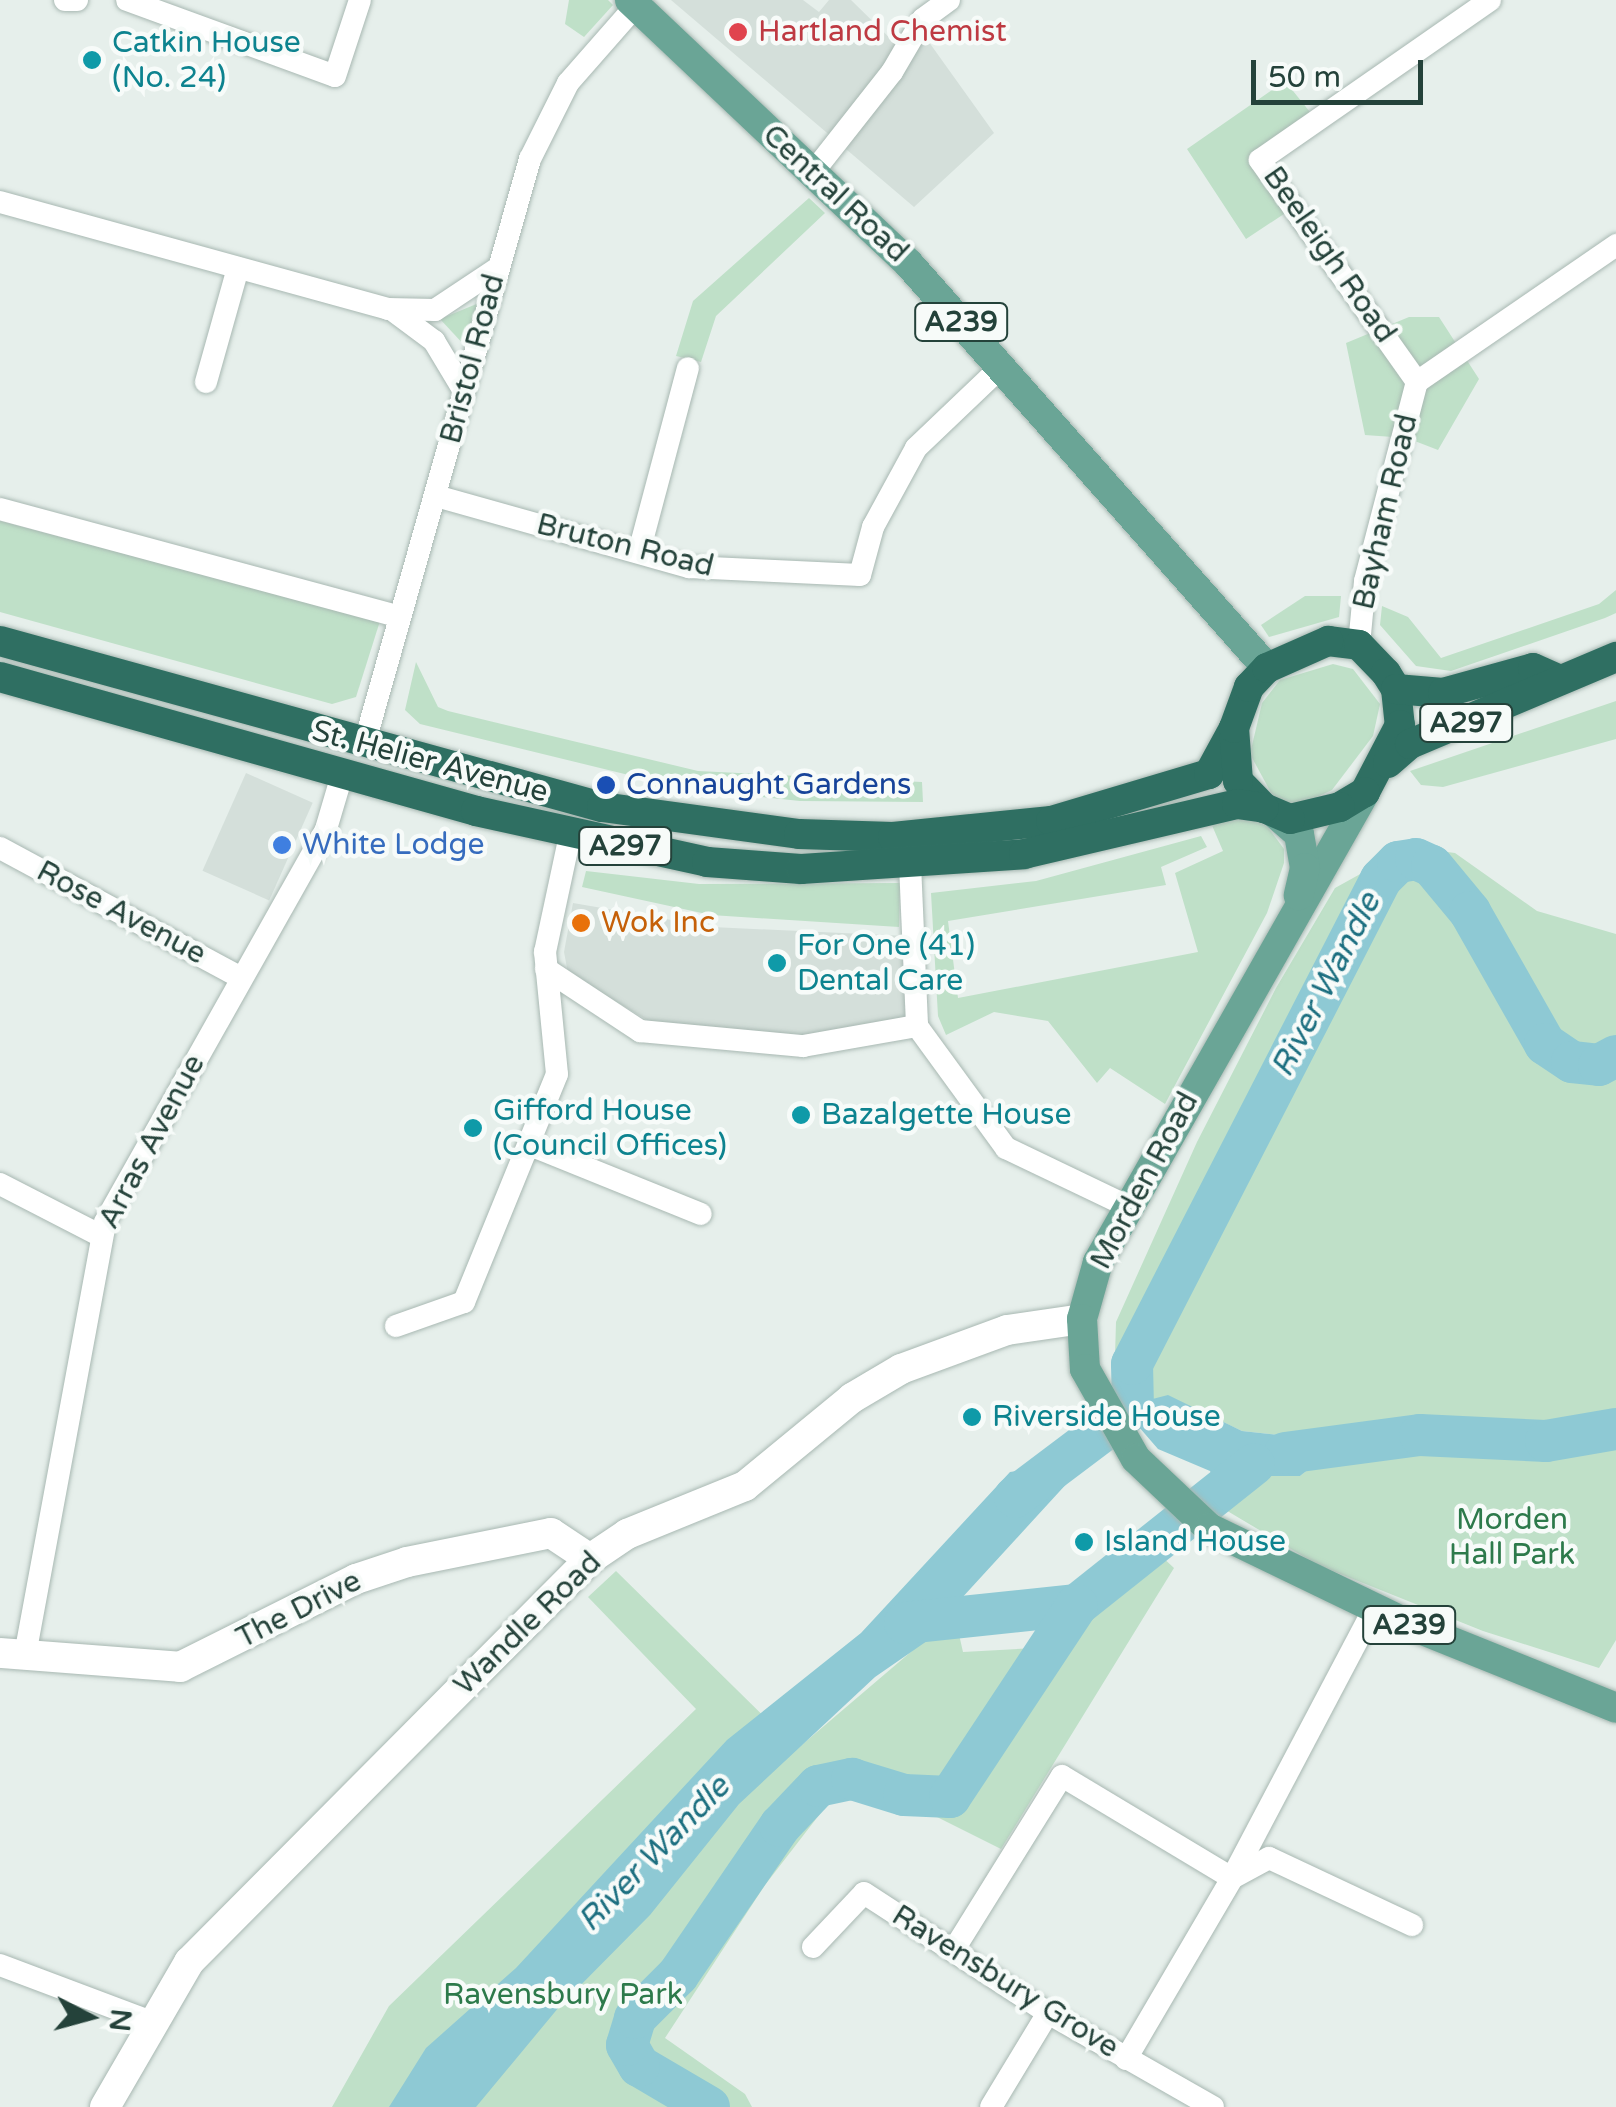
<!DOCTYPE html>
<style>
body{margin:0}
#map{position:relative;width:1616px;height:2107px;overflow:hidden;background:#e6efeb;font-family:"Varela Round",sans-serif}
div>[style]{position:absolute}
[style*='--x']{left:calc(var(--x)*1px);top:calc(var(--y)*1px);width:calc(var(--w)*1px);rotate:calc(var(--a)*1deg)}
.built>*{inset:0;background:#d4dfda;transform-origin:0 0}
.green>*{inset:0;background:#bfe0c8}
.water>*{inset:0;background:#8ec9d4}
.river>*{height:42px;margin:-21px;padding:0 21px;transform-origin:21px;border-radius:21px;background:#8ec9d4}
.roads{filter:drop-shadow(0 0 2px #a8b8b2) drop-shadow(0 0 2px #a8b8b2)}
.street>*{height:22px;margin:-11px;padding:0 11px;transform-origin:11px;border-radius:11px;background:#fff}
.secondary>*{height:30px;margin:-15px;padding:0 15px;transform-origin:15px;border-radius:15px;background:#fff}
.primary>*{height:30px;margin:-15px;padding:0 15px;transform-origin:15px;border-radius:15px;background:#6aa596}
.highway>*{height:30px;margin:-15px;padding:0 15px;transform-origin:15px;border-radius:15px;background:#2f6f62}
.dots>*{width:28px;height:28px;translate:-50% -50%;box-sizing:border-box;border:5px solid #f7fbf9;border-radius:50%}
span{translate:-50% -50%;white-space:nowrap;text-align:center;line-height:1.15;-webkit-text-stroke:9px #f7fbf9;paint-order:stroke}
.shield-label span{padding:2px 8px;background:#f7fbf9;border:2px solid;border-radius:8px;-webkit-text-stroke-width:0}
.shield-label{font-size:28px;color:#24423a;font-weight:700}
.health-label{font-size:30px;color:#be3a42}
.left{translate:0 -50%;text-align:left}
.culture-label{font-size:30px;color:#0d838f}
.street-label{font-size:30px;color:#24423a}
.transit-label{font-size:30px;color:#164399}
.shop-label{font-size:30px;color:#366cbe}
.food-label{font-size:30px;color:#c56008}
.park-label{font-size:30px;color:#2d7a4b}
.water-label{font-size:32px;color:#1c6f80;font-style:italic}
.north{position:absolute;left:40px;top:1967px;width:100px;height:100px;-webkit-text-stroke:8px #f7fbf9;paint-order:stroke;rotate:96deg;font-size:28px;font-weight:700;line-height:40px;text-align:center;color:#24423a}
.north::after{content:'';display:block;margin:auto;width:35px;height:45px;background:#24423a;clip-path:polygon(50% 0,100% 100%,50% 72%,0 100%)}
.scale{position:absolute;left:1251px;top:60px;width:172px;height:45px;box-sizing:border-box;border:5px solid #24423a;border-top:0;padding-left:12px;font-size:30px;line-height:35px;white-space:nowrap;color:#24423a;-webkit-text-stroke:8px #f7fbf9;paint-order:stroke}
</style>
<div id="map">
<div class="built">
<div style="clip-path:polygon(671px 0,803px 0,819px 12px,829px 0,851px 0,899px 47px,916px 24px,994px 133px,914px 207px)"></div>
<div style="left:246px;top:773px;width:73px;height:107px;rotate:24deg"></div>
<div style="clip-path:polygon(573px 903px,712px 927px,906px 936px,910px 1025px,807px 1044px,654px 1024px,568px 973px,564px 952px)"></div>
</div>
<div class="green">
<div style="clip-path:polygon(569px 0,608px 0,613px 5px,584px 37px,565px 24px)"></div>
<div style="clip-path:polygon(1285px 81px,1314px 117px,1256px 158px,1290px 210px,1246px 239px,1187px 149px)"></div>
<div style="clip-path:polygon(809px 198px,825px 213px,716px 316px,701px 362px,676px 356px,693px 301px)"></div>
<div style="clip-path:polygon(479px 303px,466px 347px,440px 319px)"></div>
<div style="clip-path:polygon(1409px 317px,1439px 317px,1479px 379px,1438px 450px,1407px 438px,1365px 435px,1346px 343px)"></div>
<div style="clip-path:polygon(0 521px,380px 621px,356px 697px,332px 704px,0 612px)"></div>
<div style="clip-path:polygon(1616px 590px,1616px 613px,1605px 618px,1451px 671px,1416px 666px,1380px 625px,1382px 606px,1408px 617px,1441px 658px,1599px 604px)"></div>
<div style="clip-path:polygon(1305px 596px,1341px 596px,1339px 617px,1269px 637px,1261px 625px)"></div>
<div style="clip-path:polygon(416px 662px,438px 707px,448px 711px,698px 771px,922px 782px,923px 802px,800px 801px,686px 789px,420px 724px,405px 710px)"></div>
<div style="clip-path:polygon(1333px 664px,1353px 669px,1380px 704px,1373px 736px,1332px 790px,1298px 806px,1275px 800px,1250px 754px,1262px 703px,1280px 680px)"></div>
<div style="clip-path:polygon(1616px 701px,1616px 739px,1443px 787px,1421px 785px,1410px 771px)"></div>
<div style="clip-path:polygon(1208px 816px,1250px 818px,1267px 826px,1284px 849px,1284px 863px,1267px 913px,1165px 1104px,1110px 1068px,1097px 1083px,1048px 1021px,994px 1012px,946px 1035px,938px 1016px,931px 893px,1036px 881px,1201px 836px,1207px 847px,1161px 867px,1166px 885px,948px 921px,958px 998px,1198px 952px,1175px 873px,1223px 851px)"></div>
<div style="clip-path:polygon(1409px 847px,1455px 853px,1537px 911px,1616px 934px,1616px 1640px,1599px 1668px,1483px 1631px,1318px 1565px,1219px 1506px,1266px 1476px,1300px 1476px,1341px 1442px,1242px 1431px,1168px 1396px,1137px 1403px,1141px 1370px,1125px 1359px,1114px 1389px,1116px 1322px,1197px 1142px,1276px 988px,1335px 888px)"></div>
<div style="clip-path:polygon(586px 871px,699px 884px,900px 883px,899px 927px,711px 915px,582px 887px)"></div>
<div style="clip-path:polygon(1158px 1553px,1174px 1568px,1001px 1849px,915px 1806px,843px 1784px,765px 1885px,665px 2038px,745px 2094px,752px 2107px,332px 2107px,389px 2006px,696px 1709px,588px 1597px,616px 1571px,797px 1749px,926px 1639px,958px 1630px,963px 1652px,1055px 1647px,1109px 1590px)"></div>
</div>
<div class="water">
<div style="clip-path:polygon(1168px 1395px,1242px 1431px,1343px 1442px,1300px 1476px,1266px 1476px,1219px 1506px,1200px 1495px,1215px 1481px,1210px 1471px,1158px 1449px,1132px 1419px,1137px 1403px)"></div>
<div style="clip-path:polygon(1059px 1464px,1070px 1480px,960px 1600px,940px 1632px,875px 1677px,739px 1804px,650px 1915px,559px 2007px,476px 2107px,389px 2107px,426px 2048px,516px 1968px,727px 1740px,861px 1633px,1010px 1472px)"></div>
</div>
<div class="river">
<div style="--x:1285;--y:1453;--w:136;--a:-7.6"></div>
<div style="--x:1420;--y:1435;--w:126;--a:2.7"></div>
<div style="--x:1546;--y:1441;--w:71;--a:-9.7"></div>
<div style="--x:1015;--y:1497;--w:148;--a:-37"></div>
<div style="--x:1133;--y:1408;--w:44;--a:-91.3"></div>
<div style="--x:1132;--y:1364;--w:545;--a:-62.82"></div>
<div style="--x:1381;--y:879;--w:24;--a:-45"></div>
<div style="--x:1398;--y:862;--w:18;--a:-9"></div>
<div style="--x:1416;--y:859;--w:17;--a:24"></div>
<div style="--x:1432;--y:866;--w:60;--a:50.4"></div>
<div style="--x:1470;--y:912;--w:152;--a:60.4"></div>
<div style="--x:1545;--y:1044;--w:32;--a:34"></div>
<div style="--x:1572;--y:1062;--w:27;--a:6"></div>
<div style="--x:1599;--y:1065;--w:19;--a:-28"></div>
<div style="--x:905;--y:1623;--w:173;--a:-6"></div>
<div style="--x:1077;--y:1605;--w:226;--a:-38.5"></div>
<div style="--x:709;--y:2107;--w:81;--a:-149.6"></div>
<div style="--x:639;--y:2066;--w:24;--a:-120"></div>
<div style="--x:627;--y:2045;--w:28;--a:-73"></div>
<div style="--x:635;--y:2018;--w:61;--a:-45"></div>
<div style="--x:678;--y:1975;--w:181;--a:-55.6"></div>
<div style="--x:780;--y:1826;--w:55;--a:-46.5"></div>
<div style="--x:818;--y:1786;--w:35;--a:-12"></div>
<div style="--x:852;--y:1779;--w:54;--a:17.1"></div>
<div style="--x:904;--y:1795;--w:46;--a:2.5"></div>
<div style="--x:950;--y:1797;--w:230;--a:-56.5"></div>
</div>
<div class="roads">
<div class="street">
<div style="--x:65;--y:0;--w:12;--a:0"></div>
<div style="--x:127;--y:0;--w:221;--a:20.1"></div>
<div style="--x:335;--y:76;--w:80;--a:-71.8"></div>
<div style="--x:814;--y:171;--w:126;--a:-51.8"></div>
<div style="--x:892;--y:72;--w:61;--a:-59.7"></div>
<div style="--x:923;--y:19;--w:32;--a:-36"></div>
<div style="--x:0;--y:202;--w:402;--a:15.4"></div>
<div style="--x:388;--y:309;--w:47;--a:1.2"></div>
<div style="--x:435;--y:310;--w:76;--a:-33.7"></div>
<div style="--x:395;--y:312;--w:49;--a:36.6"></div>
<div style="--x:434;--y:341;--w:58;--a:59"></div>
<div style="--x:206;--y:382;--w:118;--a:-74.3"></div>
<div style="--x:1417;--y:382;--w:272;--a:-125.3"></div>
<div style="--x:1260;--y:160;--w:280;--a:-34.8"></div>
<div style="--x:436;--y:496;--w:263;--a:15.7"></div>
<div style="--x:689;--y:567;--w:171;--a:2.7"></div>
<div style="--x:860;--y:575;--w:50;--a:-74.8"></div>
<div style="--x:873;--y:527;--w:90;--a:-61.4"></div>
<div style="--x:916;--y:448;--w:117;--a:-43.6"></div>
<div style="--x:0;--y:509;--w:414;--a:15.1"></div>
<div style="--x:639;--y:552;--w:190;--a:-75.1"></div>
<div style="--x:1359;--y:645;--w:64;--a:-84.6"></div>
<div style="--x:1365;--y:581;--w:206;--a:-75.4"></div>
<div style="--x:1417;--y:382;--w:242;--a:-34.5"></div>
<div style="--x:366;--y:738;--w:602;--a:-74.19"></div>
<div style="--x:530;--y:159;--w:85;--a:-63.4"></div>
<div style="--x:568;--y:83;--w:111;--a:-48.7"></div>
<div style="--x:0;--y:848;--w:274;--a:28.3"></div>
<div style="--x:910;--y:864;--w:162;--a:87.5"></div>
<div style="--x:917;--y:1026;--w:151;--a:53.9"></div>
<div style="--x:1006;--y:1148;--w:134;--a:25.6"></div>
<div style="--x:546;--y:969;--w:113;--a:33.4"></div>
<div style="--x:640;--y:1031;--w:164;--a:5.3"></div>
<div style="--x:803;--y:1046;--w:116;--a:-10"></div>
<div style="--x:530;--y:1145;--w:184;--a:22"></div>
<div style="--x:0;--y:1184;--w:114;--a:27.2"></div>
<div style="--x:396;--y:1326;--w:72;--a:-19.4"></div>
<div style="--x:464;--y:1302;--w:246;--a:-67.8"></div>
<div style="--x:557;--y:1074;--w:123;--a:-95.6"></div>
<div style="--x:545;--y:952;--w:120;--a:-77.9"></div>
<div style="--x:25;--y:1655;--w:440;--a:-79.5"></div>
<div style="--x:105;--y:1222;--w:451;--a:-60.6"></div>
<div style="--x:326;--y:829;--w:56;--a:-73.5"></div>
<div style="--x:813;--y:1947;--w:74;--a:-46.6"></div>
<div style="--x:864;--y:1893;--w:220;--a:33.1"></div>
<div style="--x:1048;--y:2013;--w:190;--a:29.7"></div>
<div style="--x:953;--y:1951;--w:206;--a:-58.1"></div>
<div style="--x:1062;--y:1776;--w:198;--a:31"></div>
<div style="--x:1232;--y:1878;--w:304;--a:-62.2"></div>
<div style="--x:0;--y:1965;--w:159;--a:20.6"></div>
<div style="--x:1126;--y:2059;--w:210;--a:-59.6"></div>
<div style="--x:1232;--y:1878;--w:42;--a:-28.4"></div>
<div style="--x:1269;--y:1858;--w:158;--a:25.1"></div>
<div style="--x:991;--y:2107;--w:110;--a:-58.8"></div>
</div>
<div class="secondary">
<div style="--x:0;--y:1653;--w:181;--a:4.4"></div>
<div style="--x:180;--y:1667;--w:197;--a:-26.6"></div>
<div style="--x:356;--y:1579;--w:54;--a:-18.4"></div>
<div style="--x:407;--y:1562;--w:147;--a:-11.4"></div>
<div style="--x:551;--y:1533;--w:47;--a:33.7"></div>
<div style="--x:105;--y:2107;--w:168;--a:-59.9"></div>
<div style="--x:189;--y:1962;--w:569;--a:-45.14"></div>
<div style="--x:590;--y:1559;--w:45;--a:-34"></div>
<div style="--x:627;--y:1534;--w:127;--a:-22.1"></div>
<div style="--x:745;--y:1486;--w:139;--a:-39.4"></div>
<div style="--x:852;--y:1398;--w:57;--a:-30.6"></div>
<div style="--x:901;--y:1369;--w:113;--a:-20.2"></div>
<div style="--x:1007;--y:1330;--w:76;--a:-8.3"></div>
</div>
<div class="primary">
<div style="--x:630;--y:0;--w:384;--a:43.4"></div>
<div style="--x:909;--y:264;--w:540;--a:48.45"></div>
<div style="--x:1365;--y:792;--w:541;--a:119.6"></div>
<div style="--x:1098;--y:1262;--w:59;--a:105.7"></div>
<div style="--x:1082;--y:1319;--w:50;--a:86.6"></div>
<div style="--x:1085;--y:1369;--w:103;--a:60.5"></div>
<div style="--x:1136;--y:1459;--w:100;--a:43.4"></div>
<div style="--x:1209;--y:1528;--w:223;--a:25.8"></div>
<div style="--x:1410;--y:1625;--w:222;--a:21.9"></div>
<div style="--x:1277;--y:815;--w:29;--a:41"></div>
<div style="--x:1299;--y:834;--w:35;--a:80"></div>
<div style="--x:1305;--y:868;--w:28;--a:103"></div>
</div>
<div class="highway">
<div style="--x:0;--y:641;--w:624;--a:15.42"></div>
<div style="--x:602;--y:807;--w:199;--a:7.8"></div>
<div style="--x:799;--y:834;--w:94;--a:1.8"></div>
<div style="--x:893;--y:837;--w:159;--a:-5.8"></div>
<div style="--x:1051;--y:821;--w:165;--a:-16.6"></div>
<div style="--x:1209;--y:774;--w:52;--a:-61.5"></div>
<div style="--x:1328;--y:641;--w:31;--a:7"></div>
<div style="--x:1359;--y:645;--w:39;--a:46"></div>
<div style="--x:1386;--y:673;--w:19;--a:58"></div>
<div style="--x:1396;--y:689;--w:36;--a:84"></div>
<div style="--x:1400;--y:725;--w:76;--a:117.6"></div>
<div style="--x:1365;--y:792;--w:29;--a:149"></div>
<div style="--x:1340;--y:807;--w:51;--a:166.5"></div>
<div style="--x:1290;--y:819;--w:28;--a:-157"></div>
<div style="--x:1264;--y:808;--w:37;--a:-134"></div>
<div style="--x:1238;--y:781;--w:53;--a:-94.3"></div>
<div style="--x:1234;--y:728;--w:44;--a:-69.9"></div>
<div style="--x:1249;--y:687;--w:26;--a:-47"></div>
<div style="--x:1267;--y:668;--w:67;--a:-23.9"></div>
<div style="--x:0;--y:677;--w:495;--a:15.7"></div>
<div style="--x:476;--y:811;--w:237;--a:12.4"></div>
<div style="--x:707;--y:862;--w:94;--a:4.3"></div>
<div style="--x:801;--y:869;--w:224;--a:-3.8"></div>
<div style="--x:1024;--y:854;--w:219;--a:-13.2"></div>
<div style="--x:1237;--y:804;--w:27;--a:8"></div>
<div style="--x:1396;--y:689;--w:47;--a:4.9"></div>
<div style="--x:1443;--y:693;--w:93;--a:-15.5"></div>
<div style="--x:1533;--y:668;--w:24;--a:24"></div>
<div style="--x:1388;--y:763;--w:29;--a:-41"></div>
<div style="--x:1410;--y:744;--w:224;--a:-22.9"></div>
</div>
</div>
<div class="dots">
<div style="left:738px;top:32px;background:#e0444e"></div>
<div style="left:92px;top:60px;background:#0f9aa8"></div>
<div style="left:606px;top:785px;background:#1a4fb4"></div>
<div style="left:282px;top:845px;background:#3f7fe0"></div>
<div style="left:581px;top:923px;background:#e8710a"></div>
<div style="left:777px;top:963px;background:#0f9aa8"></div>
<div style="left:801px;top:1115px;background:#0f9aa8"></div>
<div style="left:473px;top:1128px;background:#0f9aa8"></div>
<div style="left:972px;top:1417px;background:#0f9aa8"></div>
<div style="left:1084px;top:1542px;background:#0f9aa8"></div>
</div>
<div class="shield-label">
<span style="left:961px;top:322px">A239</span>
<span style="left:1466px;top:723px">A297</span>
<span style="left:625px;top:846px">A297</span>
<span style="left:1409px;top:1625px">A239</span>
</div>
<div class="health-label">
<span class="left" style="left:758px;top:32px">Hartland Chemist</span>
</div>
<div class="culture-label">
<span class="left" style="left:112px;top:60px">Catkin House<br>(No. 24)</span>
<span class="left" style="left:797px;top:963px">For One (41)<br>Dental Care</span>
<span class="left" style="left:493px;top:1128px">Gifford House<br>(Council Offices)</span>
<span class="left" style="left:821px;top:1115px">Bazalgette House</span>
<span class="left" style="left:992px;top:1417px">Riverside House</span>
<span class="left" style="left:1104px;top:1542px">Island House</span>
</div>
<div class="street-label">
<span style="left:835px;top:194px;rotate:43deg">Central Road</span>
<span style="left:1329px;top:255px;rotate:55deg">Beeleigh Road</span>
<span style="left:473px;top:359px;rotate:-75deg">Bristol Road</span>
<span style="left:1386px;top:512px;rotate:-77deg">Bayham Road</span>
<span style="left:625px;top:546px;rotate:14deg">Bruton Road</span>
<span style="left:430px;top:762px;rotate:15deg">St. Helier Avenue</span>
<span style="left:121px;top:913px;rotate:28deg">Rose Avenue</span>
<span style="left:152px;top:1142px;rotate:-62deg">Arras Avenue</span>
<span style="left:1145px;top:1181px;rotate:-62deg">Morden Road</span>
<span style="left:299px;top:1610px;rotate:-27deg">The Drive</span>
<span style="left:528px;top:1624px;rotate:-44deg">Wandle Road</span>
<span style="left:1005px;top:1982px;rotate:32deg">Ravensbury Grove</span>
</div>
<div class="transit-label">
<span class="left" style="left:626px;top:785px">Connaught Gardens</span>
</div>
<div class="shop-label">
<span class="left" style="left:302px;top:845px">White Lodge</span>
</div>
<div class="food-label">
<span class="left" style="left:601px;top:923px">Wok Inc</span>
</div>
<div class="park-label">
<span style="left:1512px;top:1537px">Morden<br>Hall Park</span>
<span style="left:563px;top:1995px">Ravensbury Park</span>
</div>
<div class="water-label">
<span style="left:1326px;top:985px;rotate:-63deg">River Wandle</span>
<span style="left:654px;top:1854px;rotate:-46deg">River Wandle</span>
</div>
<div class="north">N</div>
<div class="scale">50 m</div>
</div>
